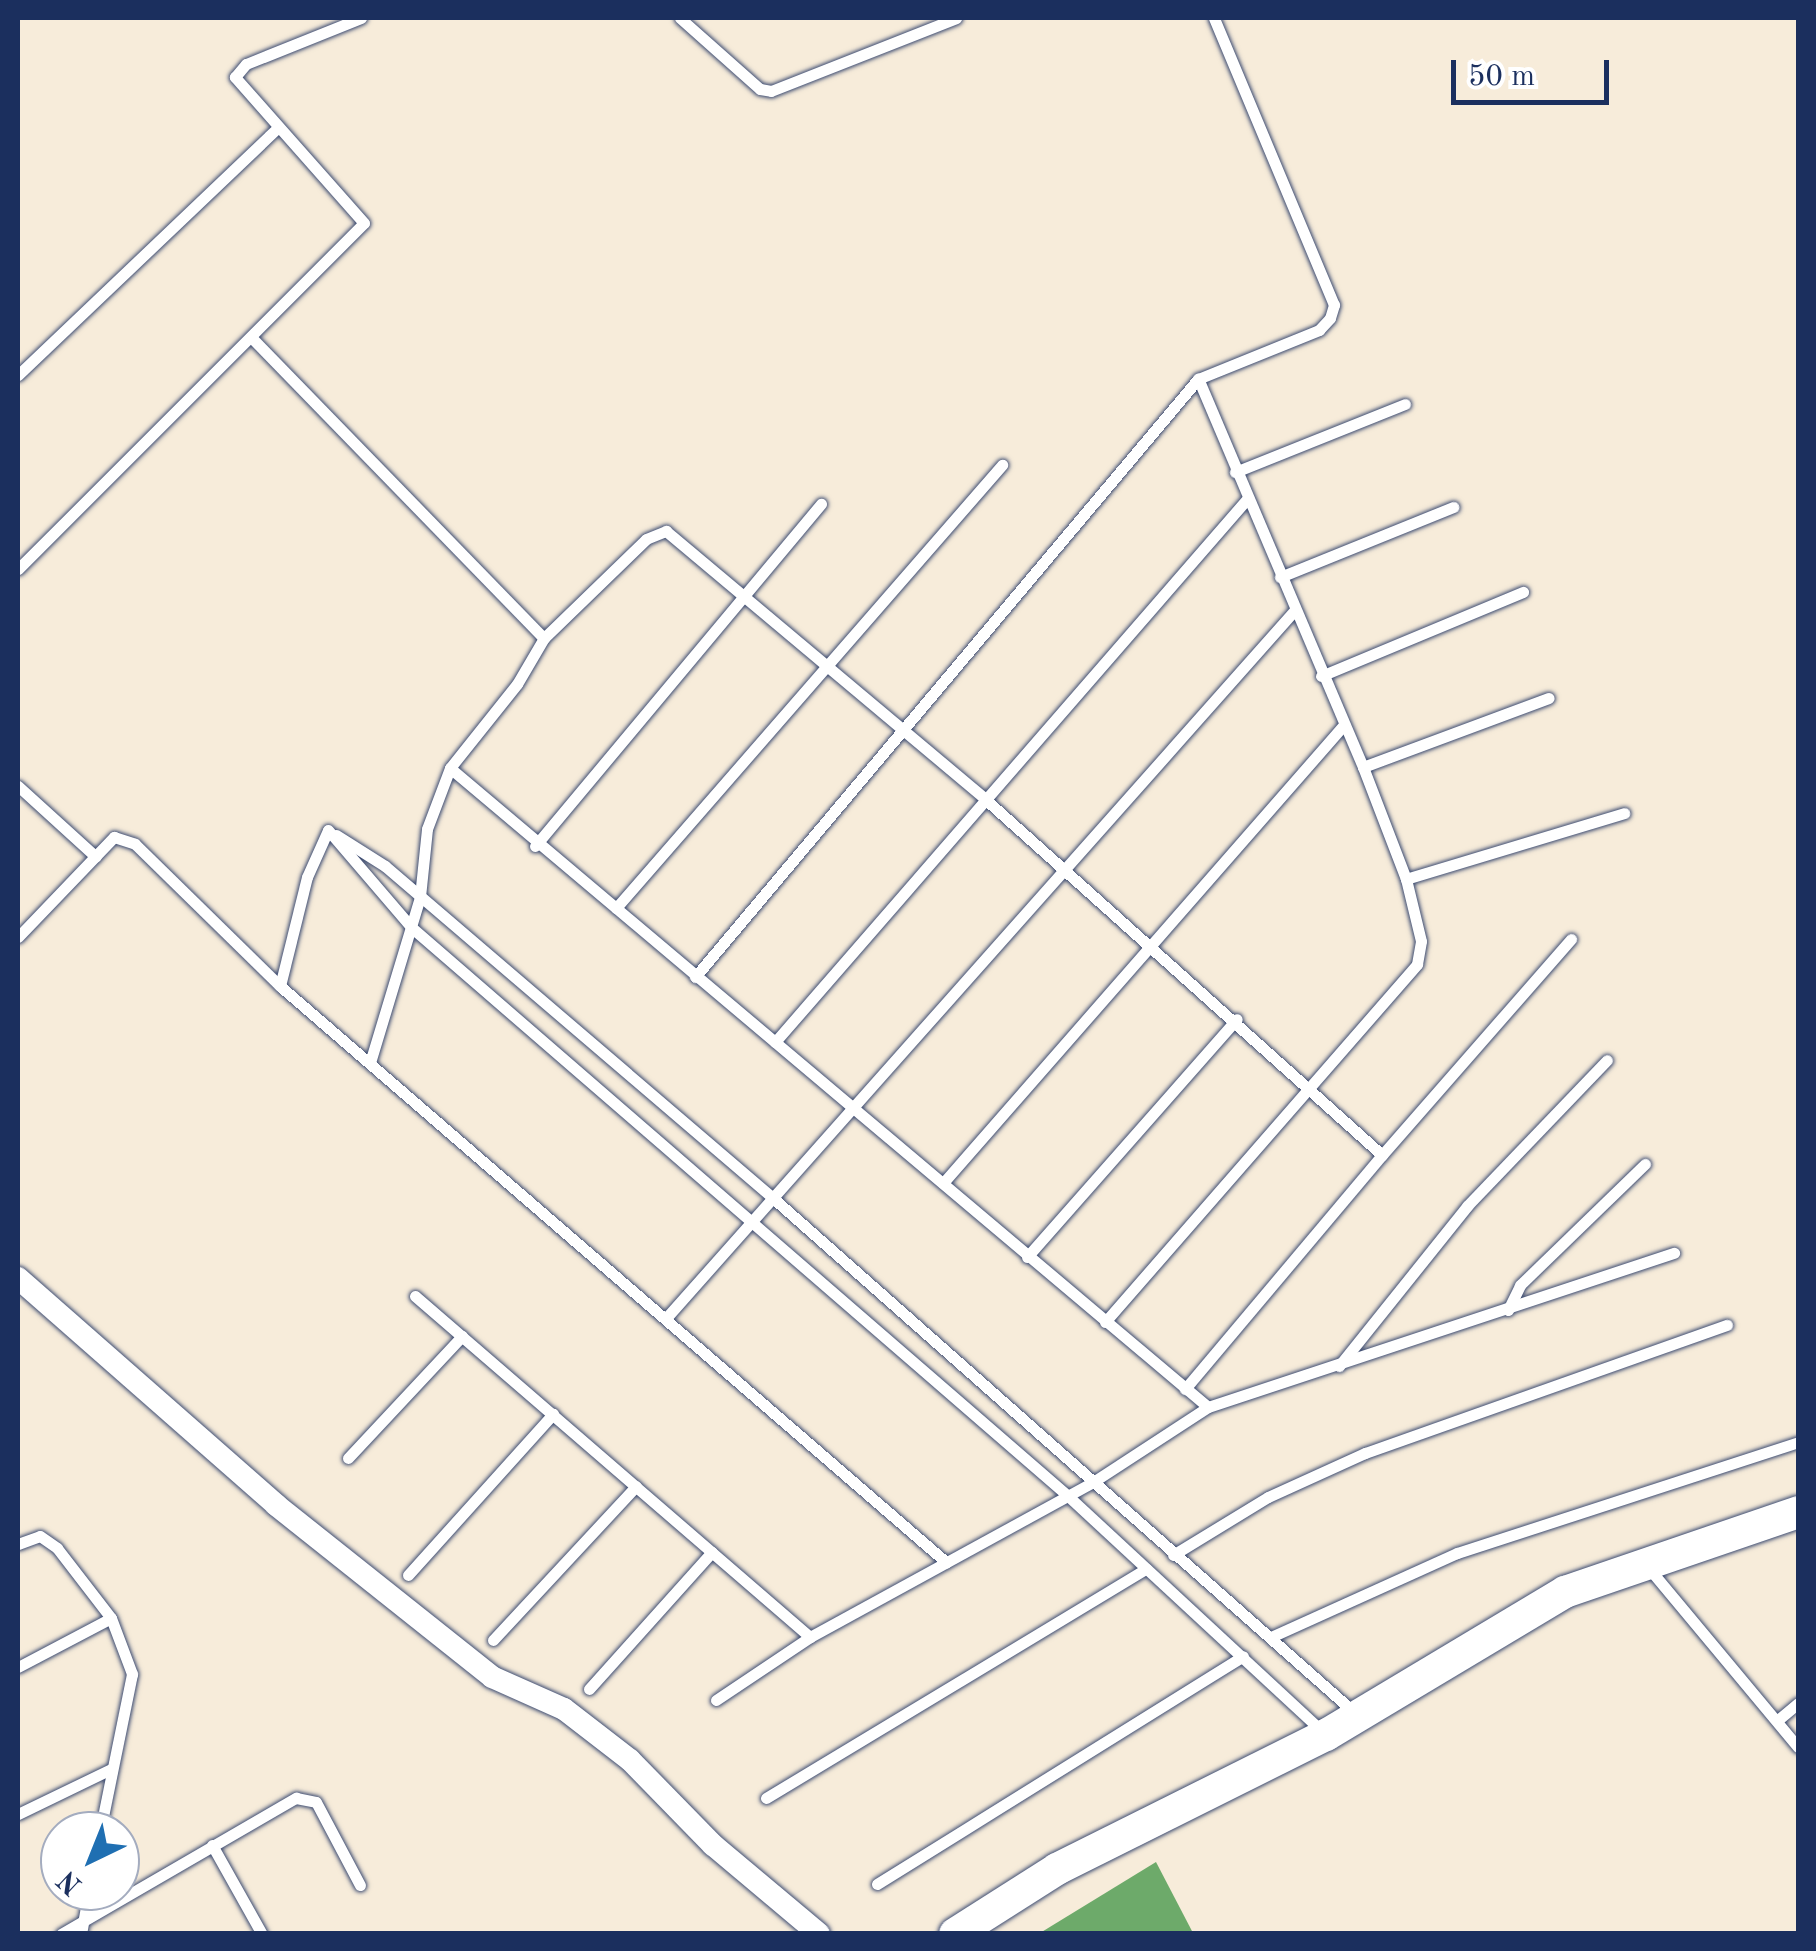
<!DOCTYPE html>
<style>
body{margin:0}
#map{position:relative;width:1816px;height:1951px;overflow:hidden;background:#f7ecda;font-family:"Old Standard TT",serif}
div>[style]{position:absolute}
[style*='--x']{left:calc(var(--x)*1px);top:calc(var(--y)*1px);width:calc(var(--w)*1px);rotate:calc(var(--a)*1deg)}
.forest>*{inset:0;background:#6daa6a}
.roads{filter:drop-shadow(0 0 2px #3c4b71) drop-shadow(0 0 2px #3c4b71)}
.lane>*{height:11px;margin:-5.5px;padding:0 5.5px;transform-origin:5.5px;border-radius:5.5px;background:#fff}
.street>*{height:22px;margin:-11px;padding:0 11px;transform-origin:11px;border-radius:11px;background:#fff}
.secondary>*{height:32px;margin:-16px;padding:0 16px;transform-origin:16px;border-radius:16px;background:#fff}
span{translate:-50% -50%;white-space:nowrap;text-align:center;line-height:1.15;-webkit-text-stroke:8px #fff;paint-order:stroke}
.frame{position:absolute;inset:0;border:20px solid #1b2f5e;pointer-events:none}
.north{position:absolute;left:40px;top:1811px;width:100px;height:100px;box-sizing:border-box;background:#fff;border:2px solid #a4acbf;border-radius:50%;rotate:223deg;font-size:28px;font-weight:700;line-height:40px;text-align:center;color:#1b2f5e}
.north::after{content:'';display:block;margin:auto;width:35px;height:45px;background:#1f6fb2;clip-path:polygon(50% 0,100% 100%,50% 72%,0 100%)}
.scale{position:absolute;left:1451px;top:60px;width:158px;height:45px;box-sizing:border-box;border:5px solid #1b2f5e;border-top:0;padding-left:12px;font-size:30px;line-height:35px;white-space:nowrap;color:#1b2f5e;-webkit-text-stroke:8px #fff;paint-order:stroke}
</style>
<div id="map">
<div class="forest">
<div style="clip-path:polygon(1156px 1862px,1193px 1933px,1040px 1933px)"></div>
</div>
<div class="roads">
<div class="lane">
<div style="--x:680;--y:18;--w:107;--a:41.6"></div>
<div style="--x:760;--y:89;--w:11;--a:10"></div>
<div style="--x:771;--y:91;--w:199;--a:-21.5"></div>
<div style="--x:251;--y:337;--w:420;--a:45.8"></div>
<div style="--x:544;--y:638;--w:53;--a:120.4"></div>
<div style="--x:517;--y:684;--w:107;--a:128.6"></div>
<div style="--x:450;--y:768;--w:65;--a:110.7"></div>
<div style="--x:427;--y:829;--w:68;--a:95.9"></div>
<div style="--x:420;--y:897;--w:173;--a:106.8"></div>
<div style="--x:18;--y:375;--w:358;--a:-43.6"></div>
<div style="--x:1235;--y:472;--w:183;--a:-21.8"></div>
<div style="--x:18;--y:569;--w:489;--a:-45"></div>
<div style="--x:364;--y:223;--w:195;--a:-131.5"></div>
<div style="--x:235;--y:77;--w:17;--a:-50"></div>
<div style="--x:246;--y:64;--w:124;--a:-21.8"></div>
<div style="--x:1280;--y:577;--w:187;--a:-22"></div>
<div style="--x:544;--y:638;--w:142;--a:-44.1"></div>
<div style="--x:646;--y:539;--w:22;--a:-22"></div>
<div style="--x:666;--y:531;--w:417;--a:40"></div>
<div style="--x:985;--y:799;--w:533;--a:41.88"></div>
<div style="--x:1382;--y:1155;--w:306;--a:130.1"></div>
<div style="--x:1321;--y:676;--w:219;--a:-22.6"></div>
<div style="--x:1363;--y:767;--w:198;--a:-20.4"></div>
<div style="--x:450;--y:768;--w:991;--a:40.13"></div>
<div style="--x:1208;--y:1407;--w:491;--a:-18.3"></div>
<div style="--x:18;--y:786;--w:105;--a:42.3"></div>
<div style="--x:336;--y:835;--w:58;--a:32.3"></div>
<div style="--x:385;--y:866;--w:512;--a:40.56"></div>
<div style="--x:774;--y:1199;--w:776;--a:41.5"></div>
<div style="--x:535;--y:846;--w:446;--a:-50.1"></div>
<div style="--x:1406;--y:879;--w:228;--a:-16.8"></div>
<div style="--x:616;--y:908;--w:588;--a:-48.93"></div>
<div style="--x:18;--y:937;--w:139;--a:-46.2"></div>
<div style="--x:114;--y:837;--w:22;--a:18"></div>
<div style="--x:135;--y:844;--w:203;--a:44.4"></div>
<div style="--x:280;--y:986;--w:881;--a:40.86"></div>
<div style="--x:695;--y:977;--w:781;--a:-49.93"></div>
<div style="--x:1198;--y:379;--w:131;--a:-22"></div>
<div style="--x:1319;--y:330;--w:16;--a:-47"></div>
<div style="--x:1330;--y:318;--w:14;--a:-73"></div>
<div style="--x:1334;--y:305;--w:311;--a:-112.7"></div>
<div style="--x:280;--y:986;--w:112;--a:-76.1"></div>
<div style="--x:307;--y:877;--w:51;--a:-65.9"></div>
<div style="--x:328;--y:830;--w:128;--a:49.4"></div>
<div style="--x:411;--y:927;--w:869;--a:40.89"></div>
<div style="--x:1068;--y:1496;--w:347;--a:42.8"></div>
<div style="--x:775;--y:1042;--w:719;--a:-49"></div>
<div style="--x:1382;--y:1155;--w:287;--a:-48.8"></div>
<div style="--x:943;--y:1183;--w:606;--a:-48.81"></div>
<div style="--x:1027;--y:1257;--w:317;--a:-48.6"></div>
<div style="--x:415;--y:1296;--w:522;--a:40.8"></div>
<div style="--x:810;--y:1637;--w:323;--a:-28.7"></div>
<div style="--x:1093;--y:1482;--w:137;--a:-33.1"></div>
<div style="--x:1508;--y:1310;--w:28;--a:-64"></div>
<div style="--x:1520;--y:1285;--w:174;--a:-44.1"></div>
<div style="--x:667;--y:1317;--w:946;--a:-48.39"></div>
<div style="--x:1105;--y:1322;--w:475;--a:-48.9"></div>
<div style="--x:1417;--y:964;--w:23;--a:-80"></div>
<div style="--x:1421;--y:941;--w:64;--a:-103.6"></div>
<div style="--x:1406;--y:879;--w:120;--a:-111"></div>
<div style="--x:1363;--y:767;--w:422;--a:-113"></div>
<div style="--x:1339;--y:1366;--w:205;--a:-51.3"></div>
<div style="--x:1467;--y:1206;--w:202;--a:-46.2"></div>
<div style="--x:348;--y:1458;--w:167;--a:-46.9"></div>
<div style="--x:18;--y:1544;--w:23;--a:-20"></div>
<div style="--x:40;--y:1536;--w:21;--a:35"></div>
<div style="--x:57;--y:1548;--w:88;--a:52.4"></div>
<div style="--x:111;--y:1618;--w:60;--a:69.4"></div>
<div style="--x:132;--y:1674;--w:160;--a:101.5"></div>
<div style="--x:1173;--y:1555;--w:111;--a:-31.4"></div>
<div style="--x:1268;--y:1497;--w:107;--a:-24.4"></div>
<div style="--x:1365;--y:1453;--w:384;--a:-19.5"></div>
<div style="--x:1647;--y:1566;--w:236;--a:50.2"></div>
<div style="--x:408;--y:1575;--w:217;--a:-48"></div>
<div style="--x:1271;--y:1637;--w:204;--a:-24.3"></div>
<div style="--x:1457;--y:1553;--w:359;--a:-18"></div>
<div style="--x:493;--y:1640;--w:210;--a:-47.1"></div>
<div style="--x:18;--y:1667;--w:105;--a:-27.8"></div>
<div style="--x:589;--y:1689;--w:184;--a:-48.1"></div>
<div style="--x:716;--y:1700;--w:113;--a:-33.8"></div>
<div style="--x:1779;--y:1719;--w:25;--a:-40"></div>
<div style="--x:766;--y:1798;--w:444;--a:-31.1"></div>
<div style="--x:18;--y:1814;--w:103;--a:-25.8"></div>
<div style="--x:212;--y:1845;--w:102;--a:60.7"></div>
<div style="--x:877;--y:1884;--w:431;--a:-31.9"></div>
<div style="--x:61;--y:1934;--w:272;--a:-30.1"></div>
<div style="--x:296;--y:1798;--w:20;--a:11"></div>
<div style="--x:316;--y:1802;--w:94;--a:62.1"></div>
<div style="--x:81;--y:1934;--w:44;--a:-79.5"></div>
</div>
<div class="street">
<div style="--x:18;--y:1278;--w:344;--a:41.3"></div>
<div style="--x:276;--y:1505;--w:276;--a:38.5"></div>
<div style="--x:492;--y:1677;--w:79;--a:24"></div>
<div style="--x:564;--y:1709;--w:83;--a:37.7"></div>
<div style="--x:630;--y:1760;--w:119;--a:45.7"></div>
<div style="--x:713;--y:1845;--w:138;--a:40"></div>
</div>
<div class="secondary">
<div style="--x:955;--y:1934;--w:121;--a:-32.5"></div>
<div style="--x:1057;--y:1869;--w:301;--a:-26.5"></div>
<div style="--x:1326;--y:1735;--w:279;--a:-30.9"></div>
<div style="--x:1565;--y:1592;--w:246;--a:-18.9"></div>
</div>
</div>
<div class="frame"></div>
<div class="north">N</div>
<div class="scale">50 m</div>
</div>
